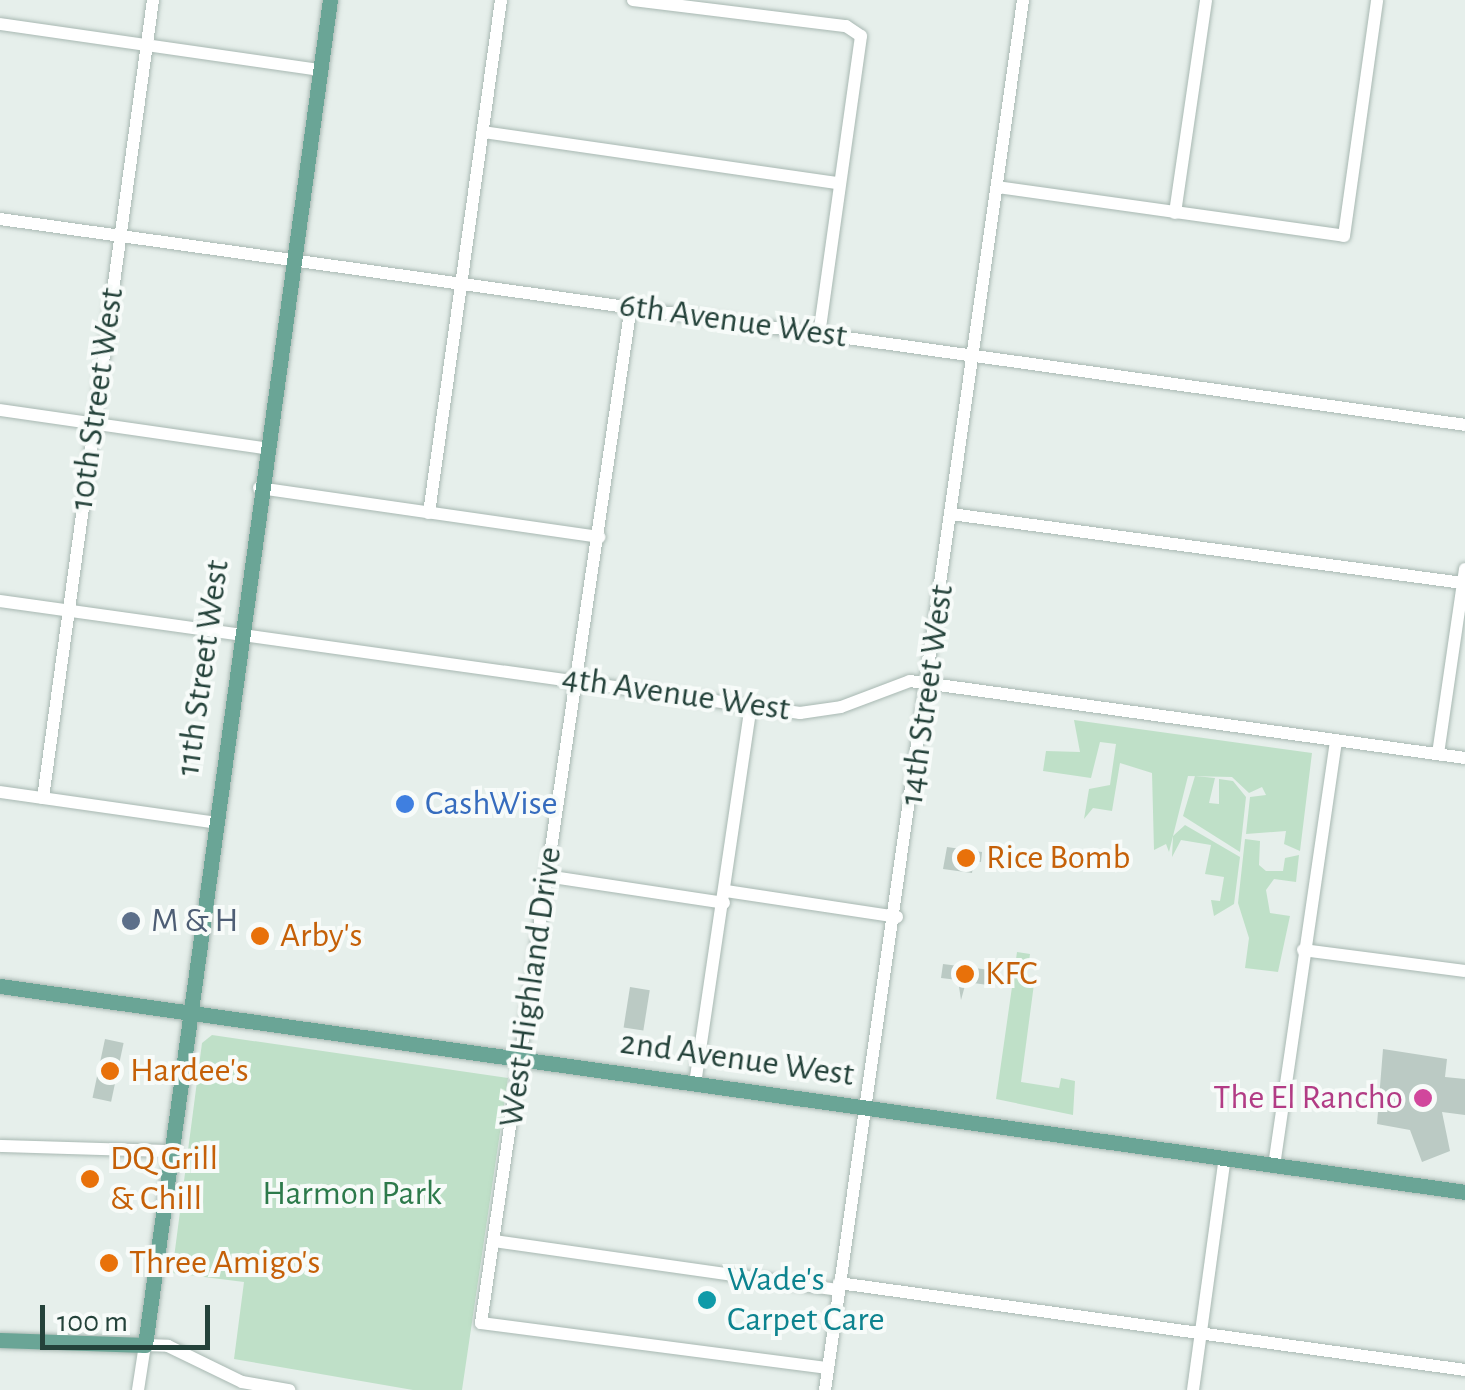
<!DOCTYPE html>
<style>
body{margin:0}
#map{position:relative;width:1465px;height:1390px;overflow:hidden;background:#e6efeb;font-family:"Alegreya Sans",sans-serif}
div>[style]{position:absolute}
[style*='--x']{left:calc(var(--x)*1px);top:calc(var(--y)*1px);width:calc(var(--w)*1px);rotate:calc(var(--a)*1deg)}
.green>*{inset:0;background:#bfe0c8}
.building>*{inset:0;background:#bbcac4;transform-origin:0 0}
.roads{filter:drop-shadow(0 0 2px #a8b8b2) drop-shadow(0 0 2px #a8b8b2)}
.minor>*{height:12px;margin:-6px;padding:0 6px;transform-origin:6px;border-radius:6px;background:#fff}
.major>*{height:15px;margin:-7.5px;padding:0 7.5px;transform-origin:7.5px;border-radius:7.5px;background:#6aa596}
.dots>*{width:28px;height:28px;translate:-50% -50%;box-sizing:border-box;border:5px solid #f7fbf9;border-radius:50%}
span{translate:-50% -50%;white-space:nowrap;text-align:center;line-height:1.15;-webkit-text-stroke:8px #f7fbf9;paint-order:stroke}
.street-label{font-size:35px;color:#24423a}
.shop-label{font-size:35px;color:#366cbe}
.left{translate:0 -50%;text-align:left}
.food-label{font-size:35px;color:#c56008}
.service-label{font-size:35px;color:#4e5e75}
.hotel-label{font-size:35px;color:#b23c85}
.right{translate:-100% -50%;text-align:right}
.park-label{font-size:35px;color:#2d7a4b}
.culture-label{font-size:35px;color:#0d838f}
.scale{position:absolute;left:40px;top:1305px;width:170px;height:45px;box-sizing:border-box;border:5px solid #24423a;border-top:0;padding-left:12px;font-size:30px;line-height:35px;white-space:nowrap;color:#24423a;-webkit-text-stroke:8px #f7fbf9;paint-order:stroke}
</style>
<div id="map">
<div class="green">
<div style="clip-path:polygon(1074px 720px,1312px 753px,1300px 851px,1284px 844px,1286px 831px,1246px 834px,1250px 797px,1266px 795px,1262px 787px,1249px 793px,1232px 777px,1188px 776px,1169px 852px,1166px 844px,1154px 850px,1152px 773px,1120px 763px,1112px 811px,1093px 808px,1084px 819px,1089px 789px,1110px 785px,1116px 744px,1100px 742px,1091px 778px,1043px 771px,1046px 751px,1080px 752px)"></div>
<div style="clip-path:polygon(1195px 776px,1215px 778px,1209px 803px,1219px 804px,1219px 779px,1233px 781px,1246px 797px,1240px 852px,1183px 816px)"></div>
<div style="clip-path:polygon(1185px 825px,1240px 857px,1234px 904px,1214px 916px,1211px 900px,1220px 901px,1224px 877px,1205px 874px,1211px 845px,1181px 840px,1172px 857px,1173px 836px)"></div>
<div style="clip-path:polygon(1245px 839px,1260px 841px,1259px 865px,1266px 871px,1283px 871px,1285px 858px,1299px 855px,1296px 882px,1274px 879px,1266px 890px,1270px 913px,1290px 916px,1278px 972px,1245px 968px,1249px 938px,1238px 903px)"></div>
<div style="clip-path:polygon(1017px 952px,1030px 954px,1026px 982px,1034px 984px,1021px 1082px,1059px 1088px,1061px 1078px,1075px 1081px,1073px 1115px,996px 1099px)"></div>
<div style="clip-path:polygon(212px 1035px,508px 1078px,462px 1390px,413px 1390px,234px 1359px,244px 1282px,172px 1273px,202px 1043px)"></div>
</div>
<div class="building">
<div style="clip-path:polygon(947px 847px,982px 852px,981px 862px,974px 861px,972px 873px,943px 869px)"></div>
<div style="clip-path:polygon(943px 964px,990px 970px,988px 985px,966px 982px,961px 1000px,958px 980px,941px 978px)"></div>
<div style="left:630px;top:987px;width:20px;height:41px;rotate:9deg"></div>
<div style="left:105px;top:1039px;width:19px;height:60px;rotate:12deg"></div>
<div style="clip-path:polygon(1383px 1049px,1447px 1059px,1445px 1077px,1465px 1079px,1465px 1115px,1442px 1112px,1450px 1151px,1422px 1162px,1410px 1130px,1377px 1124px)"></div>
</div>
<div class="roads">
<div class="minor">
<div style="--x:633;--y:0;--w:215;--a:7"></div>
<div style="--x:846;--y:26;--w:18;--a:34"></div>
<div style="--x:861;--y:36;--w:301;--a:98"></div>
<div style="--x:0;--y:24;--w:323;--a:8.2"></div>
<div style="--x:483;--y:132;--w:360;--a:8.2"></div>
<div style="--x:997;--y:187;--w:350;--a:8"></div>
<div style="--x:1344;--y:236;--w:238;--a:-82"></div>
<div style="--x:1175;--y:213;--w:215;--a:-81.7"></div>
<div style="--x:0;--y:219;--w:1479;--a:8"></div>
<div style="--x:631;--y:306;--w:1028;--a:98.39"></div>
<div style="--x:481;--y:1323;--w:350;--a:7.4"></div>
<div style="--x:0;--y:410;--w:268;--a:8.2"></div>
<div style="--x:259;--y:488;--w:344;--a:8.2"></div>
<div style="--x:429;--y:513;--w:518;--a:-82.01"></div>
<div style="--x:951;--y:514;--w:517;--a:7.68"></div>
<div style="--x:0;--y:601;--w:808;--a:7.97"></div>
<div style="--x:800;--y:713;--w:41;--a:-8.3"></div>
<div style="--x:841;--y:707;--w:74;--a:-20.6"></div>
<div style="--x:910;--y:681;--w:560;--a:7.9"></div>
<div style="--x:1438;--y:754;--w:187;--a:-81.7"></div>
<div style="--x:0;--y:792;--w:213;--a:8.1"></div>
<div style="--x:43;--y:798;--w:806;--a:-82.15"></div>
<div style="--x:546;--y:876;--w:180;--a:8.6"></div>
<div style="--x:726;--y:891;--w:173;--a:8.6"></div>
<div style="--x:1303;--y:950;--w:163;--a:7.4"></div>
<div style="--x:695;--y:1084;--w:381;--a:-81.6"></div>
<div style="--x:0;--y:1146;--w:169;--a:1.7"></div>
<div style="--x:1274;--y:1166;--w:429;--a:-81.7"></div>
<div style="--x:494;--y:1241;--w:347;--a:8.1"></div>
<div style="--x:839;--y:1283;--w:632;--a:7.91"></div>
<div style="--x:138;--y:1390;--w:46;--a:-81.2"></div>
<div style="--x:145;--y:1345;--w:23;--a:2"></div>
<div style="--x:168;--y:1346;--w:82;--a:25.9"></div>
<div style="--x:242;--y:1382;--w:48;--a:9.7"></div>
<div style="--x:825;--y:1390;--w:1404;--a:-81.89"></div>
<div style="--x:1193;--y:1390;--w:235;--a:-82.2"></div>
</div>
<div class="major">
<div style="--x:0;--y:986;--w:1479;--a:8"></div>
<div style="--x:0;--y:1340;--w:145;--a:2"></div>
<div style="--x:145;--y:1345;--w:1358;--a:-82.17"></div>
</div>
</div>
<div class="dots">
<div style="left:405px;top:804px;background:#3f7fe0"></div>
<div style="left:966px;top:858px;background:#e8710a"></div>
<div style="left:131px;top:921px;background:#5c6f8a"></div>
<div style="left:260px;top:936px;background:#e8710a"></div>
<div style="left:965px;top:974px;background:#e8710a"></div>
<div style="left:110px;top:1071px;background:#e8710a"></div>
<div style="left:1423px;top:1098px;background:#d1479c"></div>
<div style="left:90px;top:1179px;background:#e8710a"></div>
<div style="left:109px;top:1263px;background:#e8710a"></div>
<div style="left:707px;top:1300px;background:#0f9aa8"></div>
</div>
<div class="street-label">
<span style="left:733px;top:321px;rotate:8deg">6th Avenue West</span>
<span style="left:97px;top:399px;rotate:-82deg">10th Street West</span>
<span style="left:203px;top:668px;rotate:-82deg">11th Street West</span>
<span style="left:676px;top:694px;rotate:8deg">4th Avenue West</span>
<span style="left:927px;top:695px;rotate:-82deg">14th Street West</span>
<span style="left:531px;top:987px;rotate:-82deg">West Highland Drive</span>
<span style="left:737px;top:1059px;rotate:8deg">2nd Avenue West</span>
</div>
<div class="shop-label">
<span class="left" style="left:425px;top:804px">CashWise</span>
</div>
<div class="food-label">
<span class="left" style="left:986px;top:858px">Rice Bomb</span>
<span class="left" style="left:280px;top:936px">Arby's</span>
<span class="left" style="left:985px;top:974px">KFC</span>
<span class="left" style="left:130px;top:1071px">Hardee's</span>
<span class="left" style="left:110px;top:1179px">DQ Grill<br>&amp; Chill</span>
<span class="left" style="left:129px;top:1263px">Three Amigo's</span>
</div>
<div class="service-label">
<span class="left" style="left:151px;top:921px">M &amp; H</span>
</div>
<div class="hotel-label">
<span class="right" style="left:1403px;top:1098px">The El Rancho</span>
</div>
<div class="park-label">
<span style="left:352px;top:1194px">Harmon Park</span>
</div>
<div class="culture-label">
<span class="left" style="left:727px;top:1300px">Wade's<br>Carpet Care</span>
</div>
<div class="scale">100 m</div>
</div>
